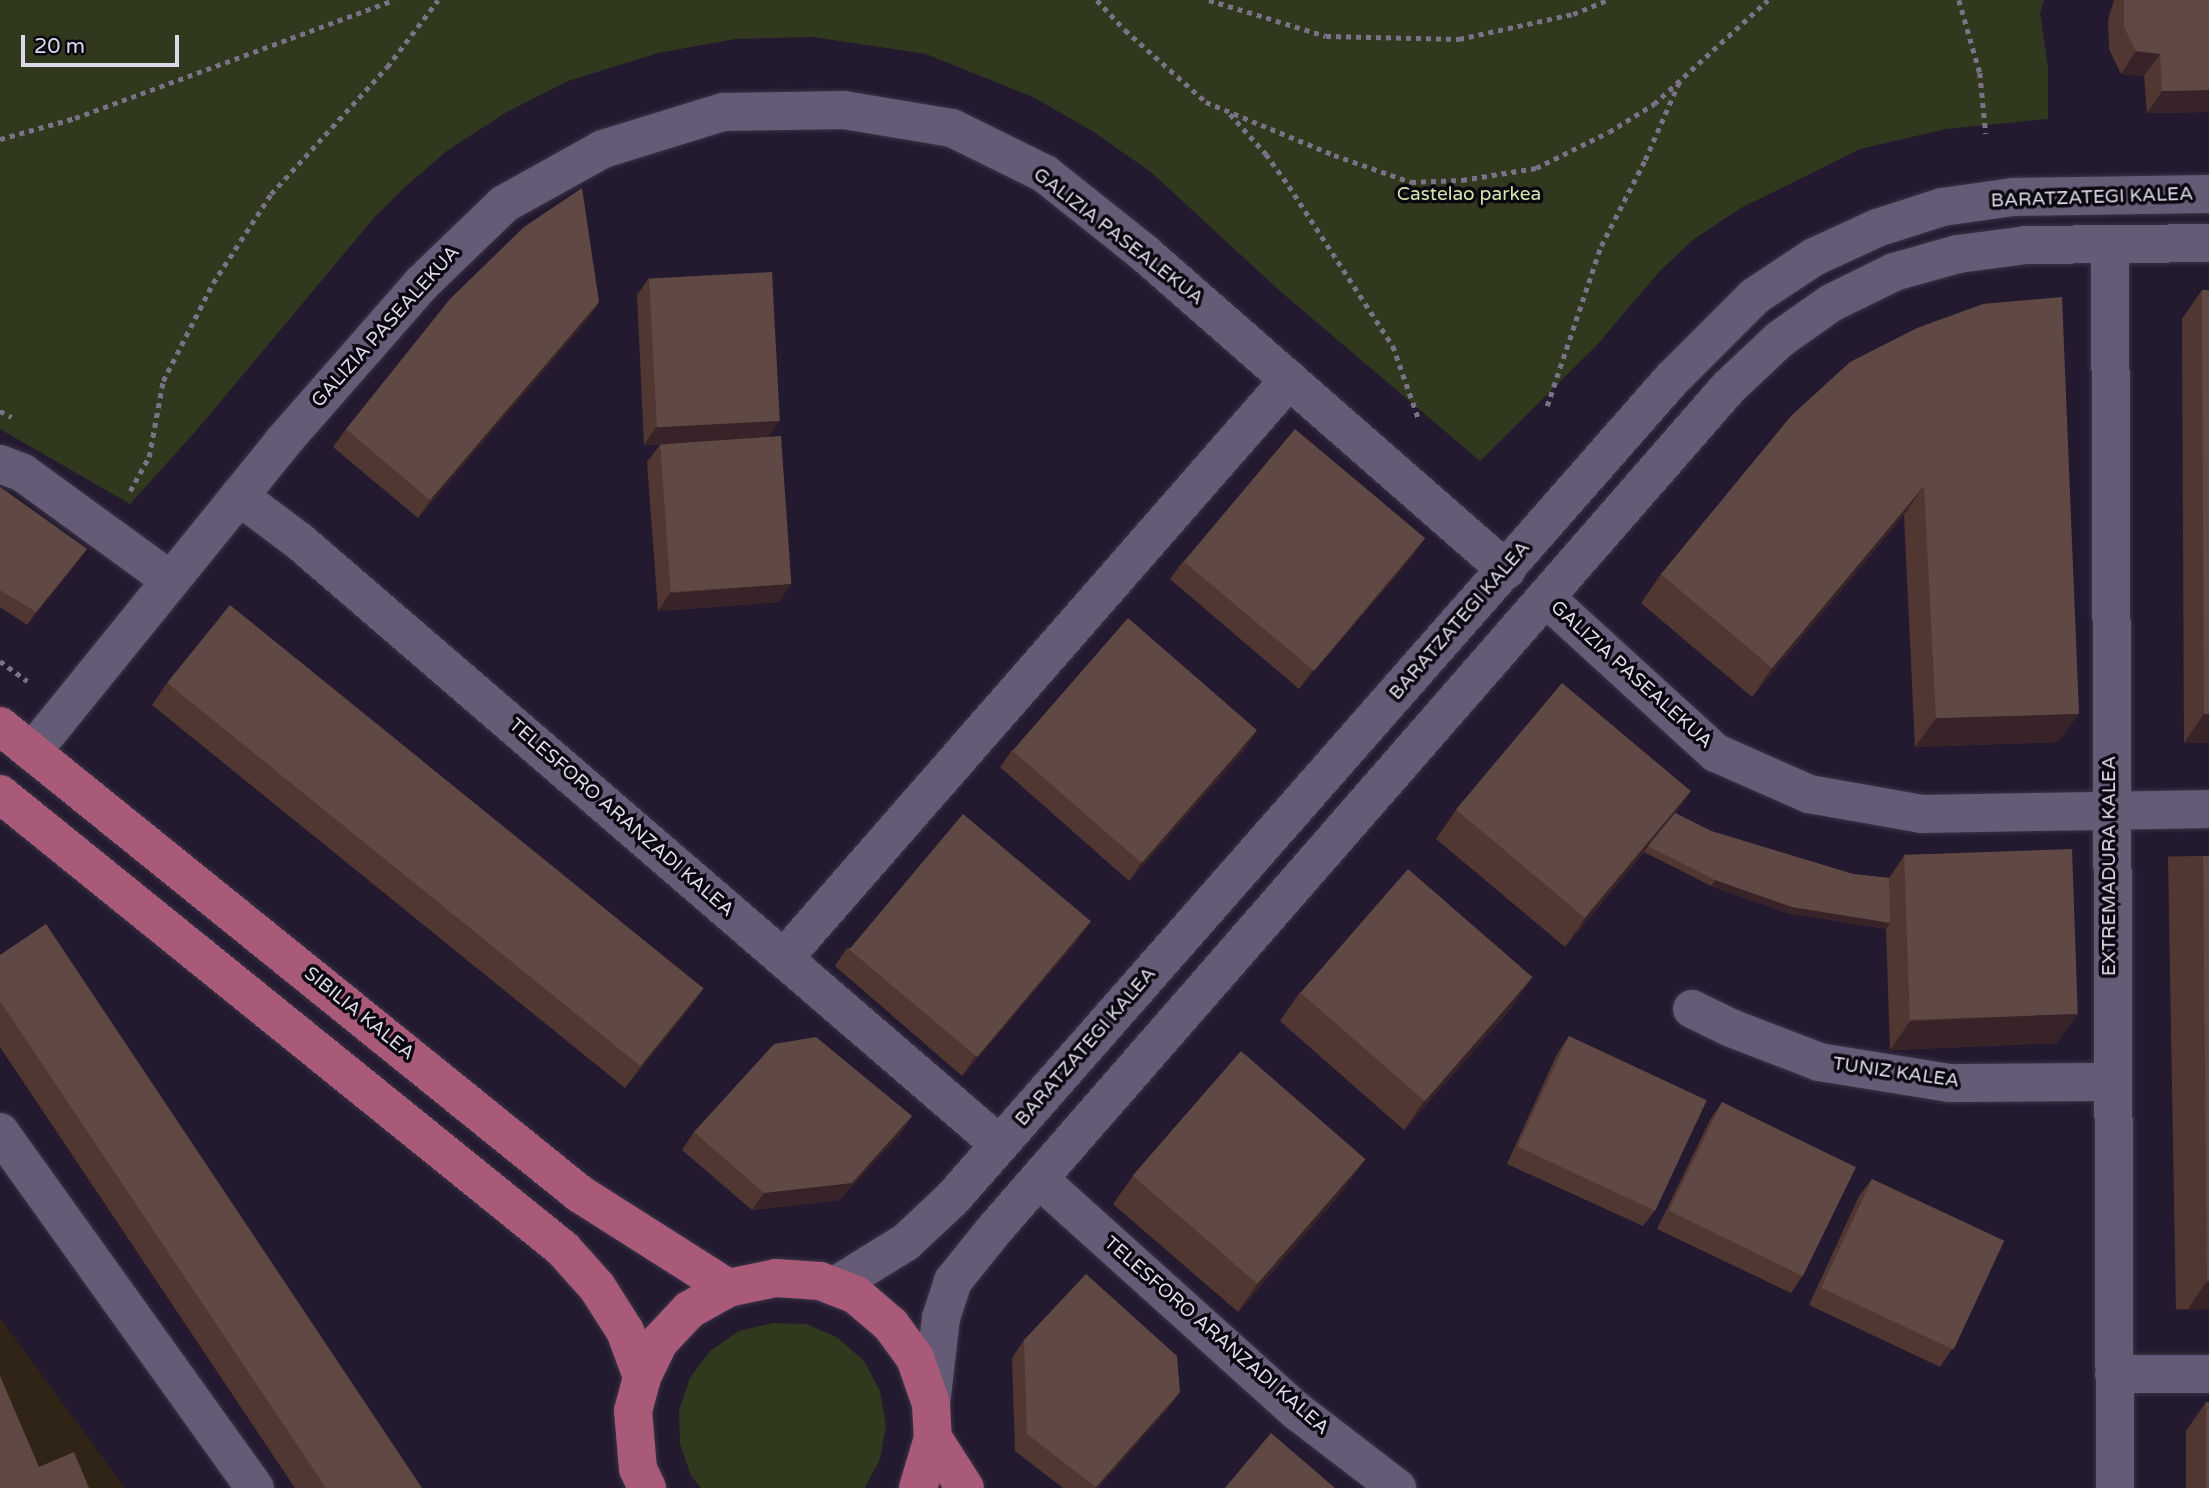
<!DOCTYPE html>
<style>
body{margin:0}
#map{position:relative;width:2209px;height:1488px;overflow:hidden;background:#231a30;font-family:"Varela Round",sans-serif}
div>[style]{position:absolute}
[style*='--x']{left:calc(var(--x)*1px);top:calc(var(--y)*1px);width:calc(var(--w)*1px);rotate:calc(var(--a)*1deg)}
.education>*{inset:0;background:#302416}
.green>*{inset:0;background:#30381e}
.path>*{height:4.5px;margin-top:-2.25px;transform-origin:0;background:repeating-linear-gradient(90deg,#7a7387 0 5px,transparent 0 10px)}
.roads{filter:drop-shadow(0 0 2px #3a3446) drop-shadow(0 0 2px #3a3446)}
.minor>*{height:38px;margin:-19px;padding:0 19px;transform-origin:19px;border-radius:19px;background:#655b76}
.major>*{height:38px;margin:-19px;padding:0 19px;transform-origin:19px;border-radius:19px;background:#a85a78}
.wall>*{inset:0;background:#513731;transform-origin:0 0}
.shaded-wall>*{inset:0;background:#382428}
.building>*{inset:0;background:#604945;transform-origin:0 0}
span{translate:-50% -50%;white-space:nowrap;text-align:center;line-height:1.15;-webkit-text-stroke:7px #0b0711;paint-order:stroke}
.park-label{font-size:19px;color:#d0e3a9}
.street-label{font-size:19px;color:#dfdaea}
.scale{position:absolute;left:21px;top:35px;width:158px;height:32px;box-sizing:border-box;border:4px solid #dfdaea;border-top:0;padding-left:9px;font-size:21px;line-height:24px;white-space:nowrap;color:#dfdaea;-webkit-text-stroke:5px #0b0711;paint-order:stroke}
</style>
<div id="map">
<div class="education">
<div style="clip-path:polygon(0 1318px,125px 1488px,0 1488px)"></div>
</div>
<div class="green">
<div style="clip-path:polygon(0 0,2044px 0,2040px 13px,2048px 67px,2048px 119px,1946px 129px,1860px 149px,1741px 208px,1694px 239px,1659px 272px,1597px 345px,1480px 461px,1280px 291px,1152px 173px,1094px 132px,1033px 97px,926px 54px,813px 37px,735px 39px,658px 53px,568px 81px,507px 112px,448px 150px,404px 188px,373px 219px,195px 432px,130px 504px,0 429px)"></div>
<div style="clip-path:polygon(773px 1323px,807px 1324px,838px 1338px,864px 1361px,880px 1391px,886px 1426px,880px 1459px,865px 1488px,701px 1488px,691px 1476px,680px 1444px,679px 1410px,690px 1378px,710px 1351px,739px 1331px)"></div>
</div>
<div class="path">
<div style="--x:1097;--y:0;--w:41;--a:47"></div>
<div style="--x:1125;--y:30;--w:108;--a:41.6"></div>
<div style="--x:1206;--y:102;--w:139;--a:22.5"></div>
<div style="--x:1334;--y:155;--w:82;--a:19.3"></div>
<div style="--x:1411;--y:182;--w:51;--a:-2.2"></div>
<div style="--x:1462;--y:180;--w:75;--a:-9.2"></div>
<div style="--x:1536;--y:168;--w:81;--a:-26.3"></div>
<div style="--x:1609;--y:132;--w:53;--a:-31.9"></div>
<div style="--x:1654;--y:104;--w:154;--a:-42.4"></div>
<div style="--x:1209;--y:0;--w:122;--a:17.1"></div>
<div style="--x:1326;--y:36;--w:133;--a:1.3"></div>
<div style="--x:1459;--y:39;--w:117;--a:-12.4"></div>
<div style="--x:1573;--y:14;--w:38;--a:-22"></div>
<div style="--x:1959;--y:0;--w:76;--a:74"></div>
<div style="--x:1980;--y:73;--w:61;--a:84.4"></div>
<div style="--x:1230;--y:114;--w:54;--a:48"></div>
<div style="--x:1266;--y:154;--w:39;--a:54"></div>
<div style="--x:1289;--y:186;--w:191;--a:57"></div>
<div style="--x:1393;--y:346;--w:78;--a:70.6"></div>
<div style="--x:0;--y:139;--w:78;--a:-15.6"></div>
<div style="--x:75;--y:118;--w:340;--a:-20.3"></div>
<div style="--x:1547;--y:406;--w:169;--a:-71.4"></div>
<div style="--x:1601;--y:246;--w:97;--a:-62.9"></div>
<div style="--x:1645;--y:160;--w:87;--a:-66.4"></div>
<div style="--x:0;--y:411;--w:13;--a:27"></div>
<div style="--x:130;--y:491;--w:39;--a:-61"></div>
<div style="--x:149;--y:457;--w:77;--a:-79.6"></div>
<div style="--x:163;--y:381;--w:110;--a:-63"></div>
<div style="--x:213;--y:283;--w:106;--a:-56.9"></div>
<div style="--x:271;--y:194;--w:172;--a:-47.6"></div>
<div style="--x:387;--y:67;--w:84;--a:-52.7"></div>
<div style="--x:0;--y:661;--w:34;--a:36"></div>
</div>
<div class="roads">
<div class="minor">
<div style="--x:2110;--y:244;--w:1244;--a:89.77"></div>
<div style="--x:0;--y:464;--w:25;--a:21"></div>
<div style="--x:23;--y:473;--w:180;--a:36"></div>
<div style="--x:239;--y:496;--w:75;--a:36.9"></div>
<div style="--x:299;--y:541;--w:925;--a:40.75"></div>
<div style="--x:1546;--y:598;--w:230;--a:42.4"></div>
<div style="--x:1716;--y:753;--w:102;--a:23.8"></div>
<div style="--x:1809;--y:794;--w:115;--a:10"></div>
<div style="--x:1922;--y:814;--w:287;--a:-1"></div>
<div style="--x:32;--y:752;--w:397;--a:-51"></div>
<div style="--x:282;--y:443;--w:211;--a:-48.8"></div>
<div style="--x:421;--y:284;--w:115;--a:-43.9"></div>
<div style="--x:504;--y:204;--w:113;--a:-29.1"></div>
<div style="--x:603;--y:149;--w:126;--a:-17.1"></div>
<div style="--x:723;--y:112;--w:121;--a:-0.9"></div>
<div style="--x:844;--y:110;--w:109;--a:9.5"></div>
<div style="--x:952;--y:128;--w:104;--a:26.3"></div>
<div style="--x:1045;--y:174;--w:125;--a:38.5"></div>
<div style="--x:1143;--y:252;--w:483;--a:41.2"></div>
<div style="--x:784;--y:958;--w:768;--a:-48.86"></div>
<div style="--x:1692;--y:1009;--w:43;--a:26"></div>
<div style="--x:1731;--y:1028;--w:94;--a:21.1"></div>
<div style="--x:1819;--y:1062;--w:132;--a:9.2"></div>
<div style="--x:1949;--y:1083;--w:163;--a:-0.4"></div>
<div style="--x:0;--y:1132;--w:438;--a:54.4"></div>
<div style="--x:1039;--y:1179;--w:348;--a:42"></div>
<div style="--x:1298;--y:1412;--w:125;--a:37.5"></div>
<div style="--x:835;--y:1286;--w:84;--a:-31.8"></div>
<div style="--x:906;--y:1242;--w:63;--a:-43.1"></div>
<div style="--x:952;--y:1199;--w:1091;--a:-48.72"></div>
<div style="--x:1672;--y:379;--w:117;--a:-45"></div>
<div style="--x:1755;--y:296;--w:71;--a:-33.5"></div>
<div style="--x:1814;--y:257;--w:69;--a:-24.7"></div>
<div style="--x:1877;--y:228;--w:68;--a:-17.9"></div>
<div style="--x:1942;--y:207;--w:72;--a:-8"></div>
<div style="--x:2013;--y:197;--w:196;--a:-0.9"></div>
<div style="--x:2114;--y:1374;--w:95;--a:0"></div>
<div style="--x:931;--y:1404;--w:87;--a:-83.4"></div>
<div style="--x:941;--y:1318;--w:39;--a:-72"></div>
<div style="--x:953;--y:1281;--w:65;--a:-51.2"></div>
<div style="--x:994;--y:1230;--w:1118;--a:-48.92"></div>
<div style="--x:1729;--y:387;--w:70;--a:-43.3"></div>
<div style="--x:1780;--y:339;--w:62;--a:-35.2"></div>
<div style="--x:1831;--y:303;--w:70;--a:-26.2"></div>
<div style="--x:1894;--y:272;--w:66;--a:-15.7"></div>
<div style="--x:1958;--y:254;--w:69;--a:-7.5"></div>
<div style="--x:2026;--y:245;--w:183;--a:-0.6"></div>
</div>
<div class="major">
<div style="--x:0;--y:726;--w:745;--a:38.9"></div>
<div style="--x:580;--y:1194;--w:175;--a:32.4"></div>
<div style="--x:0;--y:794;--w:724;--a:38.94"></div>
<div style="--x:563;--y:1249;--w:51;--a:48.2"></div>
<div style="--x:597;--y:1287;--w:52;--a:57.5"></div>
<div style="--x:625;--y:1331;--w:49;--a:69.7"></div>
<div style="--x:933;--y:1438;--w:59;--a:57.4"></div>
<div style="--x:647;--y:1488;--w:21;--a:-115"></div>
<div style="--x:638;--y:1469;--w:58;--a:-94.9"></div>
<div style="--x:633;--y:1411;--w:35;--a:-75"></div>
<div style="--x:642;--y:1377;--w:39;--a:-64"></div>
<div style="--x:659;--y:1342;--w:44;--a:-46.8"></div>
<div style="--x:689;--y:1310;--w:45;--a:-29.4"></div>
<div style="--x:728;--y:1288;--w:49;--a:-11.8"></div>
<div style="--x:776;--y:1278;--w:44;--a:3.9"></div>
<div style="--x:820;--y:1281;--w:39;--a:21"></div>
<div style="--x:856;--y:1295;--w:46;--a:40.6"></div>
<div style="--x:891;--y:1325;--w:41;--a:54"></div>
<div style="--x:915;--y:1358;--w:49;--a:70.8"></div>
<div style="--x:931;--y:1404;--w:34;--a:87"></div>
<div style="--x:933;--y:1438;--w:52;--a:106.7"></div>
</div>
</div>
<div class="wall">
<div style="clip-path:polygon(2114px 0,2209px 0,2209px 112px,2147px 113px,2144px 76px,2121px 74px,2109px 49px,2108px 20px)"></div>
<div style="clip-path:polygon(649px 278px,779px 421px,768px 437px,791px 584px,779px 602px,658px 611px,647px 462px,660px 445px,682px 443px,644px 445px,637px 295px)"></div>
<div style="clip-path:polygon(2202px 290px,2209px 290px,2209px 743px,2184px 743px,2182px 319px)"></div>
<div style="clip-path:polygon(599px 302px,587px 320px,418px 518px,333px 447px,346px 429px)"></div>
<div style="clip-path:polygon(1917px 328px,2058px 742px,1915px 747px,1904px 515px,1752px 697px,1641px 603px,1661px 574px)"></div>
<div style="clip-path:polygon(0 487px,87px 549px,27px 625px,0 607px)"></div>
<div style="clip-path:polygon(1412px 557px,1299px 689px,1170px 579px,1183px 561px)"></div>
<div style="clip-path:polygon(167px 683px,704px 988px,688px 1010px,625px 1088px,152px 705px)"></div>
<div style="clip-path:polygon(1245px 749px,1129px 881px,1000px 767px,1012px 750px)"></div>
<div style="clip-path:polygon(1691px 791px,1675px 813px,1711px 831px,1853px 874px,1889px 878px,1904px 856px,2057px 1043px,1890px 1050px,1886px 929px,1787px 913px,1711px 886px,1644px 852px,1565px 947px,1436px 839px,1456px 810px)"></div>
<div style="left:2203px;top:856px;width:453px;height:35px;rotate:89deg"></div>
<div style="clip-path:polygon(1078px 940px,962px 1076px,835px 966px,847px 948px)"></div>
<div style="clip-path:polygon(0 955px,422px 1488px,295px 1488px,0 1047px)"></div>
<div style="clip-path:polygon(1300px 992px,1512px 1007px,1404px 1130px,1280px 1021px)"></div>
<div style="clip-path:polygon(1569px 1036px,1656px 1209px,1643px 1226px,1507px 1164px,1557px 1054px)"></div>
<div style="clip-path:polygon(1722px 1102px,1803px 1275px,1791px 1293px,1657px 1229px,1710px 1120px)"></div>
<div style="clip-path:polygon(912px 1116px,900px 1134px,839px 1200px,752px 1210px,682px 1150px,694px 1132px)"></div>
<div style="clip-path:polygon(1133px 1176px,1346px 1187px,1238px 1312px,1113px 1204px)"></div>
<div style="clip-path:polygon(1872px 1179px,1952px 1349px,1940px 1367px,1809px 1305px,1859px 1196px)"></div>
<div style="clip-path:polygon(1024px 1340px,1180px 1392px,1167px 1410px,1098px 1488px,1063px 1488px,1015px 1451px,1012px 1358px)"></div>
<div style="clip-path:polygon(2206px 1402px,2209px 1488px,2186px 1488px,2186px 1431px)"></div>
</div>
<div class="shaded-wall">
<div style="clip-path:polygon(2136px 51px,2160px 54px,2144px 76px,2121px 74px)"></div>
<div style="clip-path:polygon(2209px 90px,2209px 112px,2147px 113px,2162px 91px)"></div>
<div style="clip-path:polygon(599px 302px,587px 320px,418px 518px,430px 500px)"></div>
<div style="clip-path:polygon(779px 421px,767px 439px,644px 445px,656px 427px)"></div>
<div style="clip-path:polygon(1924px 486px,1904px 515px,1752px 697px,1772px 668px)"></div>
<div style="clip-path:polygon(1424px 539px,1412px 557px,1299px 689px,1311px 672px)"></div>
<div style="clip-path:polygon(87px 549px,78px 562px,27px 625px,36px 612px)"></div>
<div style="clip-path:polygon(791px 584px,779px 602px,658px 611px,670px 593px)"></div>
<div style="clip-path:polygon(2079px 714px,2058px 742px,1915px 747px,1936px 718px)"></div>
<div style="clip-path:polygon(2204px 714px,2209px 714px,2209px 743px,2184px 743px)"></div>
<div style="clip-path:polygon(1257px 731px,1245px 749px,1129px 881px,1141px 863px)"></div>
<div style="clip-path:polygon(1691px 791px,1671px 819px,1565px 947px,1585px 918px)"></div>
<div style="clip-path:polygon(1715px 880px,1890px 923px,1886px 929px,1787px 913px,1711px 886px)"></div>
<div style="clip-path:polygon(1091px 922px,1078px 940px,962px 1076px,974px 1058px)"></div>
<div style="clip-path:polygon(1532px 978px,1512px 1007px,1404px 1130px,1424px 1101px)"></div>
<div style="clip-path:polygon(704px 988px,688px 1010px,625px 1088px,641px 1066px)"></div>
<div style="clip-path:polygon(2078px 1014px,2057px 1043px,1890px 1050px,1910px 1021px)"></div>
<div style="clip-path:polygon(912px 1116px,900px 1134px,839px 1200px,752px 1210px,764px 1193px)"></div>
<div style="clip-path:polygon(1366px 1158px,1346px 1187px,1238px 1312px,1258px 1283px)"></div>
<div style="clip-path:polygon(2207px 1281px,2209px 1281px,2209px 1309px,2187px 1310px)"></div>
<div style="clip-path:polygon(1180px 1392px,1167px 1410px,1098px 1488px,1095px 1488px)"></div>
</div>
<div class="building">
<div style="clip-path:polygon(2124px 0,2209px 0,2209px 90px,2162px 91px,2160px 54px,2136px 51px,2124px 27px)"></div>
<div style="clip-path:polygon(582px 188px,599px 302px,430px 500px,346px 429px,450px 299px,524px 227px)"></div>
<div style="left:772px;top:272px;width:149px;height:123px;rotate:87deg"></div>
<div style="clip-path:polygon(2202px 290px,2209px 290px,2209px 714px,2204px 714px)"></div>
<div style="clip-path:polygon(2062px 297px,2079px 714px,1936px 718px,1924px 486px,1772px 668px,1661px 574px,1791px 416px,1850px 362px,1917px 328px,1983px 304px)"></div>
<div style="left:1295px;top:429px;width:170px;height:173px;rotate:40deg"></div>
<div style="left:781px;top:436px;width:148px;height:121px;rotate:86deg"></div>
<div style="clip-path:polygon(0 487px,87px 549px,36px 612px,0 590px)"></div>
<div style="left:230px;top:605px;width:609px;height:100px;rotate:39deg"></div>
<div style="left:1128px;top:618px;width:171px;height:176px;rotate:41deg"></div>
<div style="left:1562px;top:683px;width:168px;height:165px;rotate:40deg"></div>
<div style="clip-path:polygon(1675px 813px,1711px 831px,1853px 874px,1889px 878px,1890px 923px,1792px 907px,1715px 880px,1648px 846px)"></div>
<div style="left:963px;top:814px;width:167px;height:177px;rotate:40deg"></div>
<div style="left:2072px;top:849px;width:165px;height:168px;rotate:88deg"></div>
<div style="clip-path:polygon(2203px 856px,2209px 856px,2209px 1281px,2207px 1281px)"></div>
<div style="left:1408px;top:869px;width:165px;height:164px;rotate:41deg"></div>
<div style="clip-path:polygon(46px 924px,422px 1488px,326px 1488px,0 1001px,0 955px)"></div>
<div style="left:1569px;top:1036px;width:152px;height:122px;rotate:25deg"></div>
<div style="clip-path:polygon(816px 1037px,912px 1116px,852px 1183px,764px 1193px,694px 1132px,774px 1044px)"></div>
<div style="left:1241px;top:1051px;width:165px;height:165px;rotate:41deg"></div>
<div style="left:1722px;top:1102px;width:149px;height:121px;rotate:26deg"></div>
<div style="left:1872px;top:1179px;width:146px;height:120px;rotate:25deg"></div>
<div style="clip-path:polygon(1086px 1274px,1177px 1356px,1180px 1392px,1096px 1487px,1027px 1434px,1024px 1340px)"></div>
<div style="clip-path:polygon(0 1376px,39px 1467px,74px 1452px,89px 1488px,0 1488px)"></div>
<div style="left:2206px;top:1402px;width:3px;height:86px"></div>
<div style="clip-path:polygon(1271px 1433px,1335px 1488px,1225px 1488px)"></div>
</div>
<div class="park-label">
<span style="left:1469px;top:195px">Castelao parkea</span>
</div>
<div class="street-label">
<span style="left:2092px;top:198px;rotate:-2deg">BARATZATEGI KALEA</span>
<span style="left:1118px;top:237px;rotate:38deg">GALIZIA PASEALEKUA</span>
<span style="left:386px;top:327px;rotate:-48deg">GALIZIA PASEALEKUA</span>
<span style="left:1460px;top:621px;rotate:-49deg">BARATZATEGI KALEA</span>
<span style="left:1631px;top:675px;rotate:42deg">GALIZIA PASEALEKUA</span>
<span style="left:621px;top:818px;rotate:41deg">TELESFORO ARANZADI KALEA</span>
<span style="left:2110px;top:866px;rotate:-90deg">EXTREMADURA KALEA</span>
<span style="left:359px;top:1014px;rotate:39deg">SIBILIA KALEA</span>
<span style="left:1086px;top:1047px;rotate:-49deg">BARATZATEGI KALEA</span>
<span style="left:1896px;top:1073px;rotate:8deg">TUNIZ KALEA</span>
<span style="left:1216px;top:1336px;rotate:41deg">TELESFORO ARANZADI KALEA</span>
</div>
<div class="scale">20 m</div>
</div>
